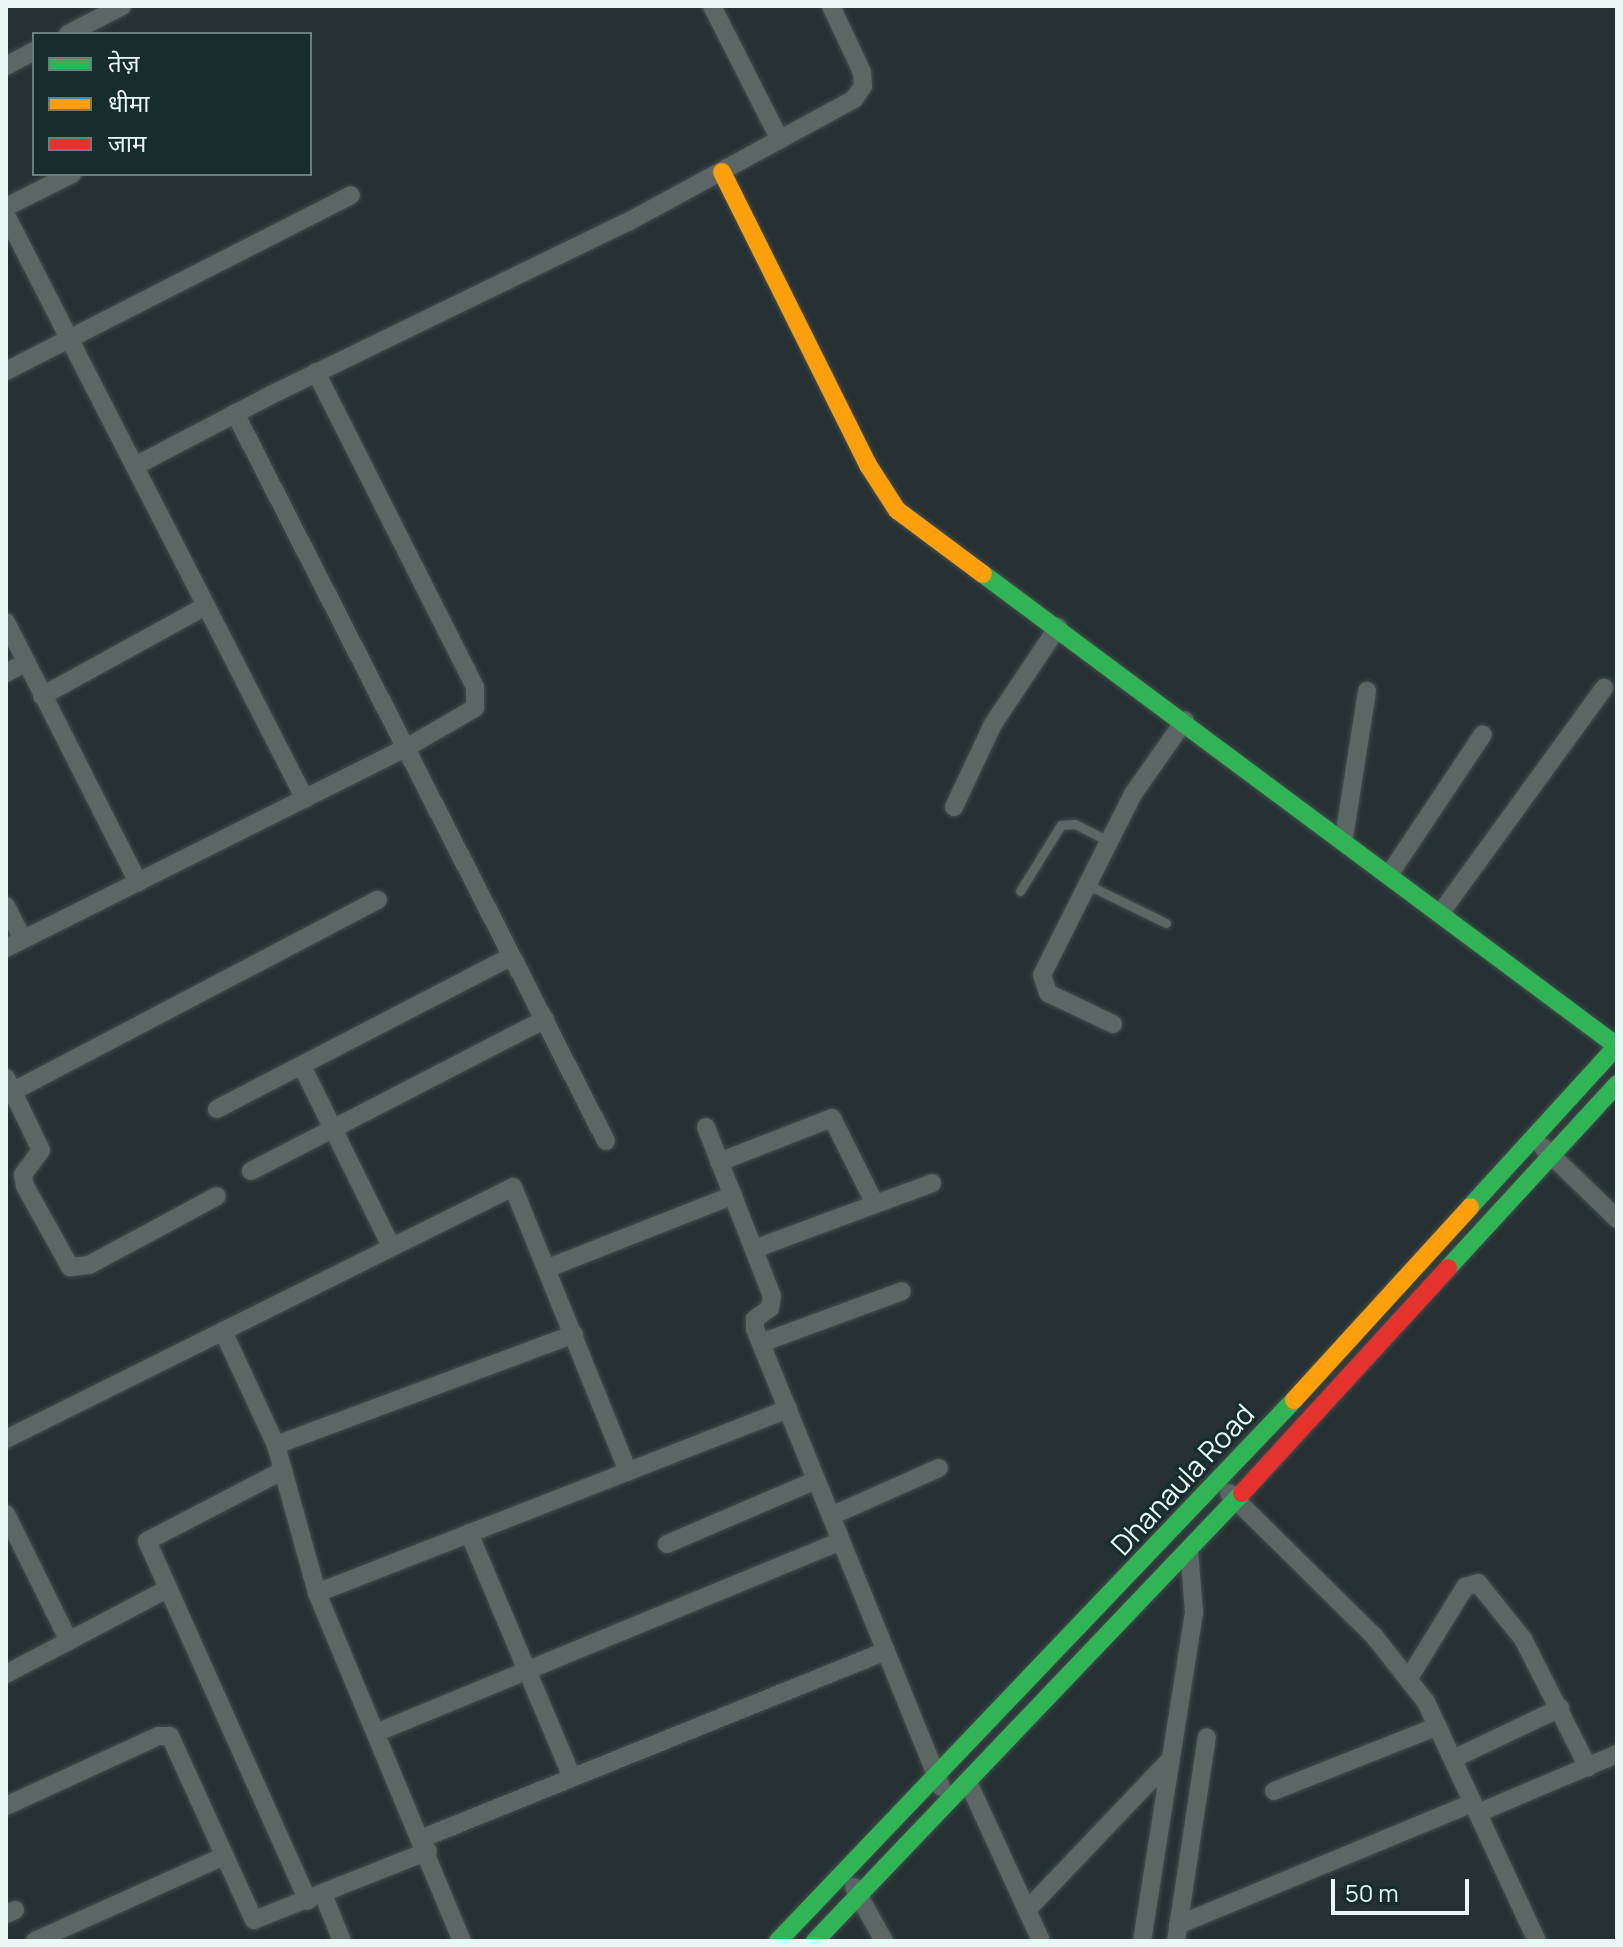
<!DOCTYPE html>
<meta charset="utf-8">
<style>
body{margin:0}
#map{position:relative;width:1623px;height:1947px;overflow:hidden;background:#253132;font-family:Manrope,"Noto Sans Devanagari",sans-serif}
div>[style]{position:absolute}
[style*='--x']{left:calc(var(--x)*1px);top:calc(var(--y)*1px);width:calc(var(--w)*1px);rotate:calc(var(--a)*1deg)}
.roads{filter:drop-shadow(0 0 2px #434d4d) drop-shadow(0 0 2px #434d4d)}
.lane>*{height:9px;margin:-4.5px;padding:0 4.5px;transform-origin:4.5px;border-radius:4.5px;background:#5d6666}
.street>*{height:18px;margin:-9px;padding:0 9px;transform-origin:9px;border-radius:9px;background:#5d6666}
.fast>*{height:18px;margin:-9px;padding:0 9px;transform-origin:9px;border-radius:9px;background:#30b455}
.slow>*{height:18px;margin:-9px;padding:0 9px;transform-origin:9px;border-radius:9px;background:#ff9f0a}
.jam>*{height:18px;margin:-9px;padding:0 9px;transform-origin:9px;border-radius:9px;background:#e5322d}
span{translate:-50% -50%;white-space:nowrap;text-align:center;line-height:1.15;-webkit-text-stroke:6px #162c2d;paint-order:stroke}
.street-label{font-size:28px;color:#eaf7f7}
.frame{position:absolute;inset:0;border:8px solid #eaf7f7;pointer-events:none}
.legend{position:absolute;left:32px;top:32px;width:280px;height:144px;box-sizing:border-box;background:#162c2d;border:2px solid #6b7d7e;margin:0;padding:10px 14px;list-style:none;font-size:24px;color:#eaf7f7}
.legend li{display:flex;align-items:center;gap:16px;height:40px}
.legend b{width:40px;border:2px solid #6b7d7e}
.scale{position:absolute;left:1331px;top:1879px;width:138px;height:36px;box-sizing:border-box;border:4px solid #eaf7f7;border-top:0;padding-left:10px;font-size:24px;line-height:28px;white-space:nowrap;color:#eaf7f7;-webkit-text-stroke:6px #162c2d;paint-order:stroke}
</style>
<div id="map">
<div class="roads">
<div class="lane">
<div style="--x:1086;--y:884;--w:89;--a:26"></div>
<div style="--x:1020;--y:891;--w:78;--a:-58.2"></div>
<div style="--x:1061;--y:825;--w:14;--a:-4"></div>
<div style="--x:1075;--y:824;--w:38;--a:27"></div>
</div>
<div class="street">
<div style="--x:712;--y:6;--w:150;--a:63.1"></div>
<div style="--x:68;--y:34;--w:61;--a:-27.4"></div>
<div style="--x:6;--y:66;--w:32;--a:-28"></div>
<div style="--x:6;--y:207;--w:74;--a:-26.6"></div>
<div style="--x:6;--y:215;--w:656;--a:62.89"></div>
<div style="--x:6;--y:371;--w:387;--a:-27"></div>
<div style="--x:235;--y:413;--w:817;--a:63"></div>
<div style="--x:135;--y:466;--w:153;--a:-27.6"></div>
<div style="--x:271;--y:395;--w:394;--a:-25.9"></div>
<div style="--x:626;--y:223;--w:260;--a:-28.5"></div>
<div style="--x:854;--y:99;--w:16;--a:-55"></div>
<div style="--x:863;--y:86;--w:14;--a:-94"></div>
<div style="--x:862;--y:72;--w:73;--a:-115.2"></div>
<div style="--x:6;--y:622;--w:292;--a:63.1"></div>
<div style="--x:6;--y:673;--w:21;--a:-28"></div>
<div style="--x:42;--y:696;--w:187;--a:-28.8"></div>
<div style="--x:954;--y:807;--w:92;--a:-64.8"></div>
<div style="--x:993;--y:724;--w:117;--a:-56.2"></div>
<div style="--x:1344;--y:838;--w:149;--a:-81.1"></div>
<div style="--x:1389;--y:875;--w:169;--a:-56.3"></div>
<div style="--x:6;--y:906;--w:37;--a:63"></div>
<div style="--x:1442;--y:911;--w:276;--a:-54"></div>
<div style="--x:6;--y:948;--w:445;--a:-26.6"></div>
<div style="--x:404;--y:749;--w:82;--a:-30"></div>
<div style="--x:475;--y:708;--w:21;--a:-90"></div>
<div style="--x:475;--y:687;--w:353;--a:-116.8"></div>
<div style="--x:1113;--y:1024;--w:72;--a:-154.5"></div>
<div style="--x:1048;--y:993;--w:19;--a:-108"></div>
<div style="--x:1042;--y:975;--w:203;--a:-63.3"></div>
<div style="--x:1133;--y:794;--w:90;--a:-54.9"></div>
<div style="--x:302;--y:1066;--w:201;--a:63.7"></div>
<div style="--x:6;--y:1078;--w:80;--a:64.1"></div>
<div style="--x:41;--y:1150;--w:31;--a:126"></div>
<div style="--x:23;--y:1175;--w:11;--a:80"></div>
<div style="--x:25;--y:1186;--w:93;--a:60.9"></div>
<div style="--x:70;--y:1267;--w:19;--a:-6"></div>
<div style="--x:89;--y:1265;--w:145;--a:-28.3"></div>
<div style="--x:6;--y:1095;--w:420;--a:-27.7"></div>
<div style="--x:217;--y:1109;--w:330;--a:-27.4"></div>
<div style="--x:706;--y:1127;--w:181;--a:68.7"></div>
<div style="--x:772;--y:1296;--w:12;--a:99"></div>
<div style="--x:770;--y:1308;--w:19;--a:144"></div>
<div style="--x:755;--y:1319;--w:10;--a:90"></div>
<div style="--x:755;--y:1329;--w:494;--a:67.9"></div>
<div style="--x:1543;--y:1147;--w:103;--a:44.2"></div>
<div style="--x:719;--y:1162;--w:121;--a:-21.3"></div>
<div style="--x:832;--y:1118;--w:96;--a:63.4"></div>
<div style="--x:251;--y:1171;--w:331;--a:-27.3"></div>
<div style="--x:754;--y:1249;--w:190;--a:-20.3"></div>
<div style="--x:548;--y:1268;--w:199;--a:-21.5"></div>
<div style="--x:223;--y:1331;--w:126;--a:65.1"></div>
<div style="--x:276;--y:1445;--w:154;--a:74.5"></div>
<div style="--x:317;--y:1593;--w:377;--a:67.4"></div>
<div style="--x:761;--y:1343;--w:150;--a:-20.2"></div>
<div style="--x:6;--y:1439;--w:566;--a:-26.43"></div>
<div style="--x:513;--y:1187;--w:307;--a:68"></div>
<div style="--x:276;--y:1445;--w:318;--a:-20.4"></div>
<div style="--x:282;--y:1471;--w:152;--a:152.6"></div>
<div style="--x:147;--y:1541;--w:394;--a:65.9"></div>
<div style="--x:1229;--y:1493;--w:204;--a:44.6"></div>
<div style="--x:1374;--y:1636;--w:84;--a:51.8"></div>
<div style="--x:1426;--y:1702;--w:264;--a:65.1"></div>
<div style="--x:6;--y:1514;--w:142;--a:63.6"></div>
<div style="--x:831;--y:1516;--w:118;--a:-24"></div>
<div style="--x:469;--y:1533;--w:265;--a:67.1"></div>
<div style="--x:667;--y:1544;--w:162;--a:-23.2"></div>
<div style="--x:317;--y:1593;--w:506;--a:-21.34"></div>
<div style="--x:6;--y:1674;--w:182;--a:-27.8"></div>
<div style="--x:1409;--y:1678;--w:107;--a:-58.4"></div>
<div style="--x:1465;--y:1587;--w:14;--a:-17"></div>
<div style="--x:1478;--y:1583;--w:72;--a:51.2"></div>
<div style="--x:1523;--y:1639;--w:144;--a:63.1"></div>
<div style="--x:378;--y:1732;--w:501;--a:-22.42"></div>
<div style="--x:1453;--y:1759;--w:119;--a:-25.5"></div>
<div style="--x:968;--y:1782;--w:175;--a:65.3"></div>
<div style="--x:1274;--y:1791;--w:176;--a:-21.6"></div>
<div style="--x:6;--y:1806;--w:167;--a:-24.7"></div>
<div style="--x:158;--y:1736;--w:12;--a:0"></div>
<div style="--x:170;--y:1736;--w:202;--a:65.5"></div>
<div style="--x:254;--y:1920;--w:187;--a:-21.6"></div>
<div style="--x:1478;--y:1813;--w:151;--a:-23"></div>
<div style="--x:423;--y:1838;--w:499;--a:-22"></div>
<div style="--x:854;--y:1887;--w:62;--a:60.9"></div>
<div style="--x:323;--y:1894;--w:51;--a:68"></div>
<div style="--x:1027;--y:1910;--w:204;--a:-46.4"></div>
<div style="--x:6;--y:1914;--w:10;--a:-24"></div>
<div style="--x:1178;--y:1925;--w:319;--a:-22.5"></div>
<div style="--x:35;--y:1941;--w:207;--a:-24.2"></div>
<div style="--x:1142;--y:1941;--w:333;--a:-81"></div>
<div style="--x:1194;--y:1612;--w:62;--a:-94.6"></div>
<div style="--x:1176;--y:1941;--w:206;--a:-81.4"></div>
</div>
<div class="fast">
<div style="--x:983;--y:574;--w:790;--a:36.67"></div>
<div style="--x:1470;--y:1207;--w:218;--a:-47.6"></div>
<div style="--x:1448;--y:1268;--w:250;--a:-47.4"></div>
<div style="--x:778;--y:1941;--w:748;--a:-46.35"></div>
<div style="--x:815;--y:1941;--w:619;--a:-46.37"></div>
</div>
<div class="slow">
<div style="--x:722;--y:172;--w:327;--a:63.5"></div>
<div style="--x:868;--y:465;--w:54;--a:57.2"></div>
<div style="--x:897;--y:510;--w:107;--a:36.7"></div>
<div style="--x:1294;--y:1400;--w:261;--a:-47.6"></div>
</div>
<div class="jam">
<div style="--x:1242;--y:1493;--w:305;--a:-47.5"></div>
</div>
</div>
<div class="street-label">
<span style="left:1182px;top:1479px;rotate:-47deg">Dhanaula Road</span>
</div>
<div class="frame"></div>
<ul class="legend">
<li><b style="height:10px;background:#30b455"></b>तेज़</li>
<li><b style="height:10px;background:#ff9f0a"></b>धीमा</li>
<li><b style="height:10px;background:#e5322d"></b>जाम</li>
</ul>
<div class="scale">50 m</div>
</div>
